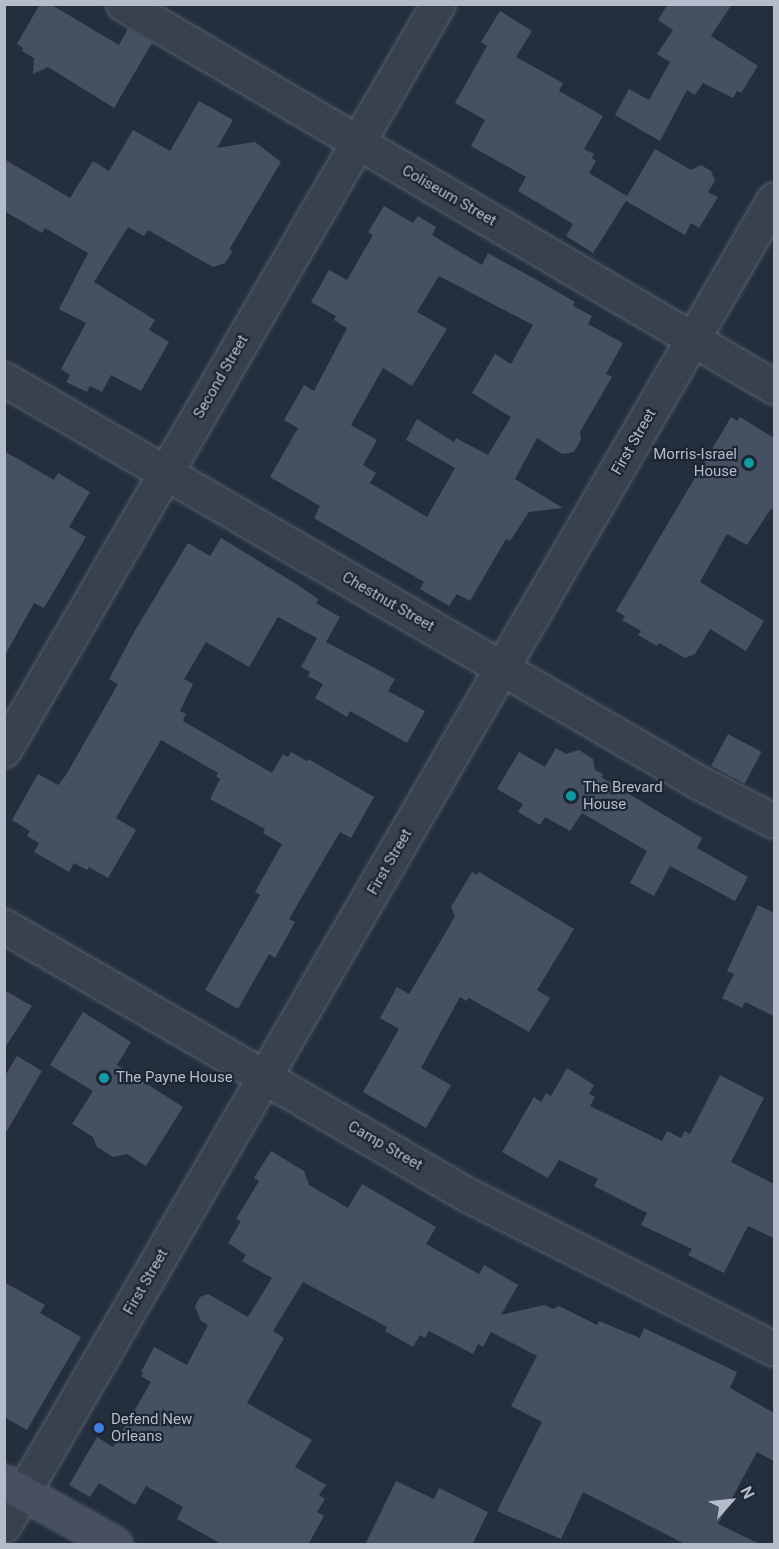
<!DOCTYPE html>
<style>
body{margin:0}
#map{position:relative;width:779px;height:1549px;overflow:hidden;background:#242f3e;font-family:Roboto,sans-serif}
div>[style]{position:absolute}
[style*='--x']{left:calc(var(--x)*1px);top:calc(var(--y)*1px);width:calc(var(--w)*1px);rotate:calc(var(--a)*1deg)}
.building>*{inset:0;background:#455162;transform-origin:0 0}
.roads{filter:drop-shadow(0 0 2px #565f6c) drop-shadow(0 0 2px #565f6c)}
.street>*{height:33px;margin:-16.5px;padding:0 16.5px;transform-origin:16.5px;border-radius:16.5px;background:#38414e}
.secondary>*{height:33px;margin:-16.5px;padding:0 16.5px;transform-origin:16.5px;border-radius:16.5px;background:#465061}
.dots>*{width:16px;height:16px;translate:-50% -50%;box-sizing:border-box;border:3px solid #1d2633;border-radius:50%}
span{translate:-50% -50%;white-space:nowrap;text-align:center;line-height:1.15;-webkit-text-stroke:4.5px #1d2633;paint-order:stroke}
.street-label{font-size:15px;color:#b4bcc9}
.poi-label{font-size:15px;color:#b4bcc9}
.right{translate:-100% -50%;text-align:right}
.left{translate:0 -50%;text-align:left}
.frame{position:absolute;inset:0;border:6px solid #b4bcc9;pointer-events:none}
.north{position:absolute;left:701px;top:1471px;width:60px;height:60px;-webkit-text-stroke:4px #1d2633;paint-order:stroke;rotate:63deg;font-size:16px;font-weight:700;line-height:24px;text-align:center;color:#b4bcc9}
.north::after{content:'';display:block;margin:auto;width:21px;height:27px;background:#b4bcc9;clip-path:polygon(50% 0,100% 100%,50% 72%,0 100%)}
</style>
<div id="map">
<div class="building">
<div style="clip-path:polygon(40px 4px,50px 4px,119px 45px,128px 29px,152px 43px,114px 108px,48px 67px,33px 74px,34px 58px,22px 51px,23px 48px,17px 44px)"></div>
<div style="clip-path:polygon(668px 4px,732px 4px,711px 36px,758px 66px,741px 93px,737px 91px,733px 98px,703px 83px,695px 95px,687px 90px,660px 141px,615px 115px,629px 89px,649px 100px,670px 62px,657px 54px,673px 30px,658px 20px)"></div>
<div style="clip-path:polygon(500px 11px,532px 31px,516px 57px,563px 83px,559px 91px,603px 116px,584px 149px,594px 154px,592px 158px,596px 161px,589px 173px,627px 196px,655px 149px,691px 170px,701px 165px,711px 171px,715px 181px,708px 192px,718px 197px,699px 228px,691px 223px,685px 235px,626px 201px,593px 253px,566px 236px,573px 224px,518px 191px,526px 177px,471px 146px,485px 120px,455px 103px,487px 46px,481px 42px)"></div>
<div style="clip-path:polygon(199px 101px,233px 120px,217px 148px,255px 142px,281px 162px,230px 248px,232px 252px,225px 263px,213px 267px,148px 230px,144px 236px,128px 227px,94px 282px,155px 320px,149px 330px,169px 342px,141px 391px,111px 375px,102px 392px,90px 386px,87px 392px,66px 382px,70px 375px,61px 369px,86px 323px,59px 309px,88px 253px,45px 228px,42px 233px,4px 211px,4px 159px,70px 198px,93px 161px,109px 171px,133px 130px,170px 151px)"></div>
<div style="clip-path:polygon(evenodd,384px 206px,413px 223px,418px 216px,436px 227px,432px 235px,482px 265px,488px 253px,535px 279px,575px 302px,573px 306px,592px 316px,588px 324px,623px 343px,606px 374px,612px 377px,580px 432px,581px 439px,574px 452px,562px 454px,537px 438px,515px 479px,563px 508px,529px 512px,510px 541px,506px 539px,470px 601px,457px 594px,449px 606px,420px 589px,424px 582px,314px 518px,320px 506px,270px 477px,298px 428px,284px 420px,304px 385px,314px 391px,347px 328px,334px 320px,336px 316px,311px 302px,329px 270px,347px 280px,373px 235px,368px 232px,384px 206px,439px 276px,533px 325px,511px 364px,495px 354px,472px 393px,511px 417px,488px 455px,456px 438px,454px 442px,417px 419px,406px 440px,455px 468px,427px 517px,370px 483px,376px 473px,363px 465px,377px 440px,351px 425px,383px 368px,412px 386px,447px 329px,417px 312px,439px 276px)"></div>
<div style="clip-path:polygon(731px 417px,737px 421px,740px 417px,774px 438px,774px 508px,770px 510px,747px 545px,727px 534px,700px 582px,764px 621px,746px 651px,710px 629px,695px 654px,685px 658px,659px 643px,657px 646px,638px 635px,641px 631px,622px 620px,625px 616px,616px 611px)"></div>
<div style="clip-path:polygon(4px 451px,54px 480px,58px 473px,90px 492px,69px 527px,86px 537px,44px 608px,34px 603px,4px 657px)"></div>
<div style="clip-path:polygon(221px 538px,298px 585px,318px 599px,316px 603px,340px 617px,326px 642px,395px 679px,388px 691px,425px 711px,407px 743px,350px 711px,347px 717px,315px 698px,323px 684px,308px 676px,310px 672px,301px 667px,317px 638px,278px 617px,249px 667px,206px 642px,184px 679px,193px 684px,180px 711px,186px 714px,183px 721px,272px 773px,283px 754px,288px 757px,291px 752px,307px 761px,308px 759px,374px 797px,351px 838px,340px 832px,289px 919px,295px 922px,275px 958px,269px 954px,238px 1009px,205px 990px,260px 895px,255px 892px,282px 844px,263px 833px,265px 829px,210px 799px,220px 779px,216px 776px,218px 773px,161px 740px,116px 818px,136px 830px,108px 878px,89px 867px,87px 870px,74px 863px,69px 872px,34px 852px,39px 843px,27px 836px,30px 831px,12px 820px,38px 774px,58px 785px,66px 775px,118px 684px,109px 679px,134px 632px,188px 543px,210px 556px)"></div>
<div style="left:728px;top:734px;width:38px;height:36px;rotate:28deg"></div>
<div style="clip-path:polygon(556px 748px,566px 754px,579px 750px,593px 759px,595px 770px,603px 774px,601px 777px,702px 838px,697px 848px,748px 877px,735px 901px,670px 866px,654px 896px,630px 883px,647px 851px,582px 813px,570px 831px,545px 817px,540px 825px,518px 812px,523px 804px,497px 789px,519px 752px,545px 767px)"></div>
<div style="clip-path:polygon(472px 872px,477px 875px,479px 872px,574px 929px,537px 990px,550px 998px,529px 1032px,469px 998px,466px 1001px,460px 997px,421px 1068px,451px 1085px,426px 1128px,363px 1092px,399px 1029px,380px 1018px,397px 987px,409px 994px,446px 932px,455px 916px,451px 907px)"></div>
<div style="clip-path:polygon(758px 905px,774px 913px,774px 1016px,745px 1002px,742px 1008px,722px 998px,734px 974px,727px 971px)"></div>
<div style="clip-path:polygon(4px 990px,32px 1006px,4px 1049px)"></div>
<div style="clip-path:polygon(83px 1012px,131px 1042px,117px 1065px,183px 1107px,146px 1166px,127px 1154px,113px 1157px,97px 1147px,93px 1137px,72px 1124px,93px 1091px,50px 1065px)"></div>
<div style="clip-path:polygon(17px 1056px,42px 1071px,4px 1136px,4px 1077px)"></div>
<div style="clip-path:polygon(567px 1068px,594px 1085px,589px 1094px,595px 1097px,590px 1106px,662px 1141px,667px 1131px,681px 1138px,685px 1131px,690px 1134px,720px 1075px,764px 1098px,731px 1162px,774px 1184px,774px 1238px,748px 1226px,724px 1273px,688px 1255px,692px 1249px,641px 1225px,647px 1213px,594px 1186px,598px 1179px,559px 1160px,548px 1178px,502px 1152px,534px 1097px,541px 1102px,546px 1093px,551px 1096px)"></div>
<div style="clip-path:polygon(271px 1151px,304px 1171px,309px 1185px,348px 1208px,362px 1184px,436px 1227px,426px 1244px,479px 1274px,484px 1265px,518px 1285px,501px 1315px,544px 1305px,553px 1309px,559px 1306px,597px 1325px,599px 1321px,640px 1338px,644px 1328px,737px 1372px,730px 1388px,774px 1413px,774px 1461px,757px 1452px,718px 1524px,762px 1545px,687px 1545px,583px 1492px,561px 1539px,497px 1511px,542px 1422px,511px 1406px,537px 1356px,491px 1332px,483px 1347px,478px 1344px,473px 1354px,429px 1331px,425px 1338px,420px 1335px,413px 1347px,385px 1331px,387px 1327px,303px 1282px,273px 1331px,284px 1338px,247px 1403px,312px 1440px,295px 1467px,326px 1485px,319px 1495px,325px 1499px,317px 1512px,324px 1516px,308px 1545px,223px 1545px,177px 1519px,183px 1507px,146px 1486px,135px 1505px,99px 1483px,90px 1497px,69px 1485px,97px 1437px,113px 1447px,151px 1382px,141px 1376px,143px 1373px,141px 1372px,154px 1347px,187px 1365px,208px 1325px,201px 1321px,195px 1306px,200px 1297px,208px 1294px,248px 1317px,272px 1278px,242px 1261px,246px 1255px,228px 1243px,241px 1221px,236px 1219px,259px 1181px,254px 1178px)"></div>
<div style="clip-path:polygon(4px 1282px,45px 1305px,40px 1313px,81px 1337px,27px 1430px,4px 1417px)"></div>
<div style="clip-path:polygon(396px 1481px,434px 1499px,439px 1488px,488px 1512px,472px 1545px,365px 1545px)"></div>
</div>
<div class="roads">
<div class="street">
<div style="--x:123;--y:4;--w:755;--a:30.47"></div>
<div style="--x:4;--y:379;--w:803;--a:30.14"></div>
<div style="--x:698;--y:782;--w:85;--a:27.2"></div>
<div style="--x:4;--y:750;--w:863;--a:-59.81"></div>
<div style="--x:4;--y:926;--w:534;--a:30.12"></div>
<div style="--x:466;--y:1194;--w:345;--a:26.7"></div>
<div style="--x:4;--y:1525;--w:1533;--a:-59.86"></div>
</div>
<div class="secondary">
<div style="--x:4;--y:1482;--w:127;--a:29.2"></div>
</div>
</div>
<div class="dots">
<div style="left:749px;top:463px;background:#0f9aa8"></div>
<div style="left:571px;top:796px;background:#0f9aa8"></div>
<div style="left:104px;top:1078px;background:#0f9aa8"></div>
<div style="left:99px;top:1428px;background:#3f7fe0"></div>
</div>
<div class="street-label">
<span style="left:449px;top:196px;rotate:30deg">Coliseum Street</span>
<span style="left:221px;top:377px;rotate:-60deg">Second Street</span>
<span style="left:634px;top:442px;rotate:-60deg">First Street</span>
<span style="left:388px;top:602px;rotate:30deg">Chestnut Street</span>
<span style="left:390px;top:862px;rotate:-60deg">First Street</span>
<span style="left:385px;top:1146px;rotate:30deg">Camp Street</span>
<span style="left:146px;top:1282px;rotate:-60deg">First Street</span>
</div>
<div class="poi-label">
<span class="right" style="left:737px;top:463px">Morris-Israel<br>House</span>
<span class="left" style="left:583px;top:796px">The Brevard<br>House</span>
<span class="left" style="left:116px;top:1078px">The Payne House</span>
<span class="left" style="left:111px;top:1428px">Defend New<br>Orleans</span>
</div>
<div class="frame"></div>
<div class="north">N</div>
</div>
